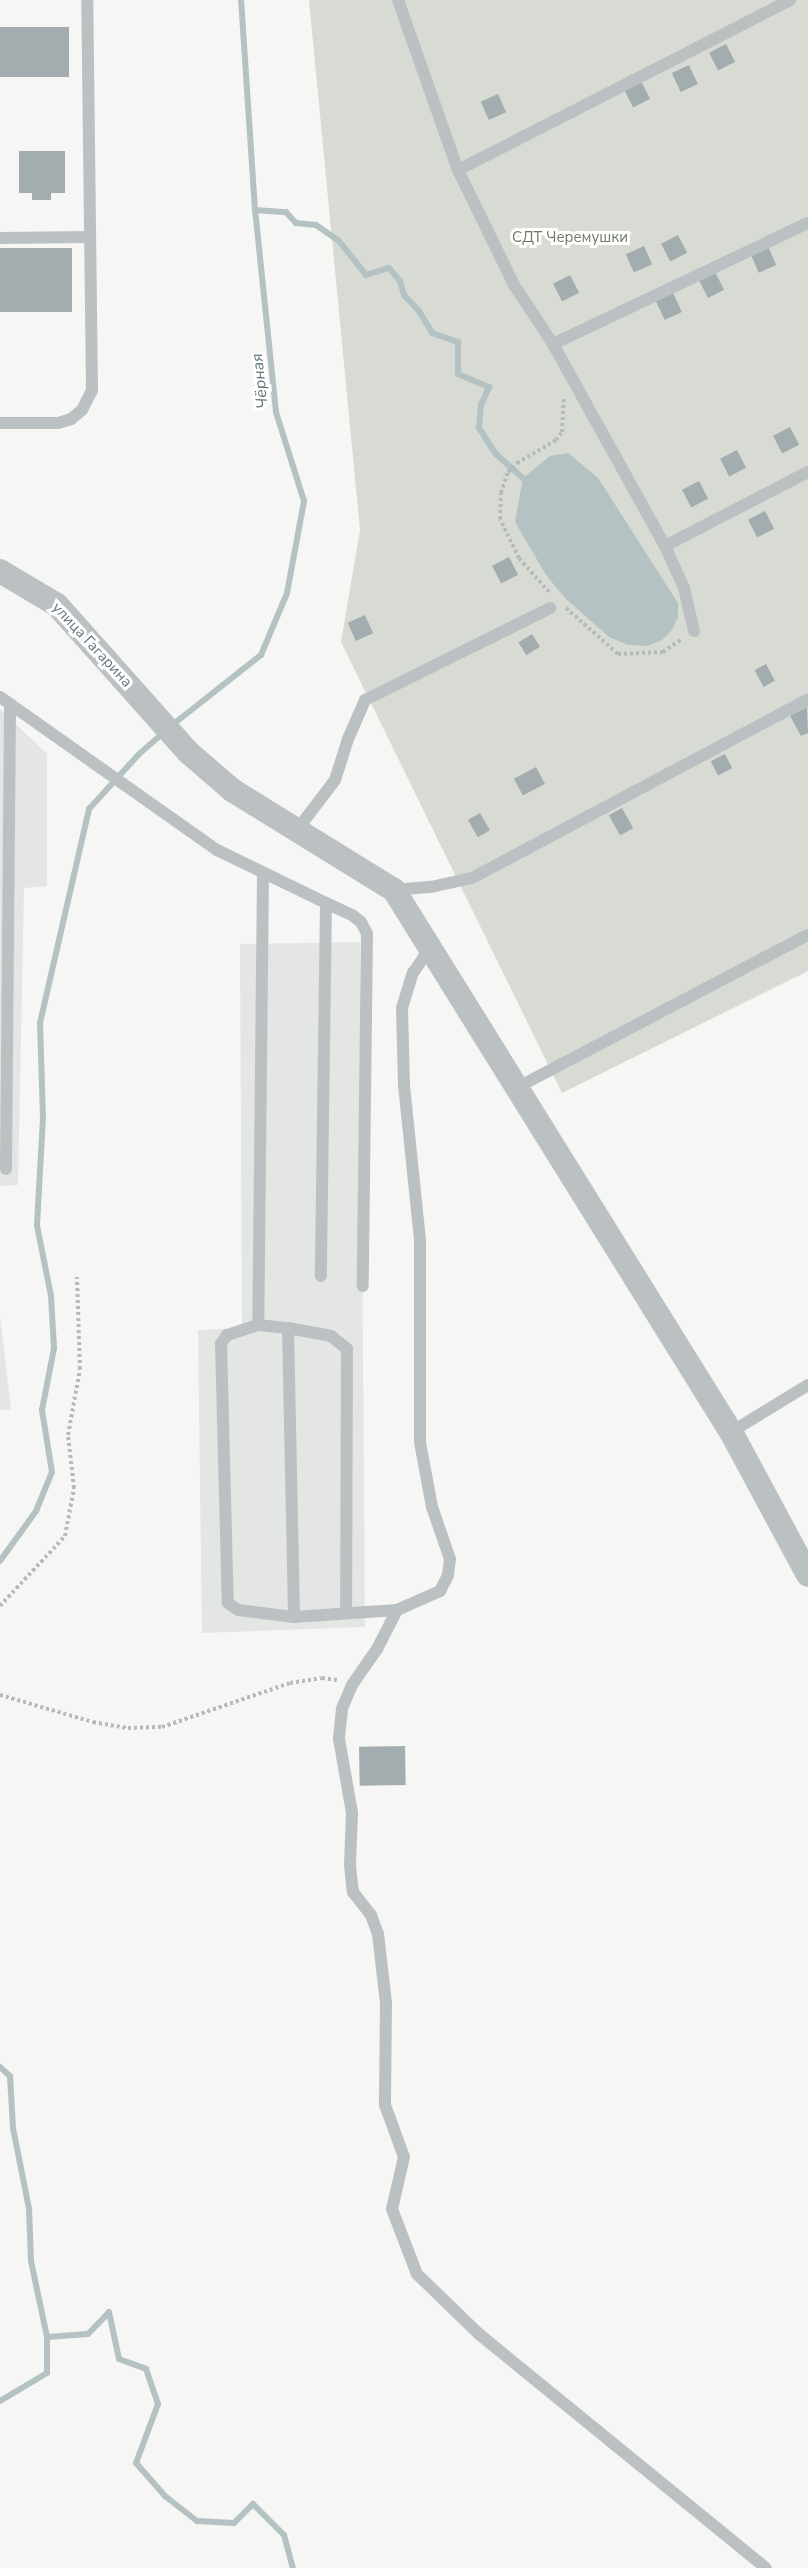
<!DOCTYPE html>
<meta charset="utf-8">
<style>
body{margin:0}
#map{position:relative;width:808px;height:2568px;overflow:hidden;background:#f6f6f4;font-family:"Nunito Sans",sans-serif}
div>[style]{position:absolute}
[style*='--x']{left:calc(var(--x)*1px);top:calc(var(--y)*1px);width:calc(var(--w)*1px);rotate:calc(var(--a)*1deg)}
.built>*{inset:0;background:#e4e6e4}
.green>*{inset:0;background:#d7dbd3}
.water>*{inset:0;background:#b4c2c4}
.stream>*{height:6px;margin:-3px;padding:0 3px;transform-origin:3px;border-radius:3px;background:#b4c2c4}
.building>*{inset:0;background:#a3adb0;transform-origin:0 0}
.path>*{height:4px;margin-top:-2px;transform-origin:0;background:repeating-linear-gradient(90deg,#b6babc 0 3px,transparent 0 6px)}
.service>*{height:12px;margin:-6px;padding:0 6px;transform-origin:6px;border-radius:6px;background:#bbc1c3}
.minor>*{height:24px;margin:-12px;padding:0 12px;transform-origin:12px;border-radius:12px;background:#bbc1c3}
span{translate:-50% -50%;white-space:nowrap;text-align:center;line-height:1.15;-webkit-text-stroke:6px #fff;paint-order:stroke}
.park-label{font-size:15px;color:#6e7a66}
.street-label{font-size:15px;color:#64767c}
.water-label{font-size:16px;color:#5f7577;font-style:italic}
</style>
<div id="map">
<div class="built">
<div style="clip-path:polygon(0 709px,47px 754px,47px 886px,24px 888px,18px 1185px,0 1186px)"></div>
<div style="clip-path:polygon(360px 942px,365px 1627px,202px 1633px,198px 1330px,242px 1328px,240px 944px)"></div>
<div style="clip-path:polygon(0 1315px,11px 1410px,0 1410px)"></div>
</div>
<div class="green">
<div style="clip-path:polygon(309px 0,808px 0,808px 971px,562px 1093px,341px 642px,360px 530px)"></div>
</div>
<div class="water">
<div style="clip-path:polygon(568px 453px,598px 478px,678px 603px,678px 617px,672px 630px,662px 640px,648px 646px,628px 645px,609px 637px,565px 598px,546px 575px,515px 522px,523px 478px,550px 456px)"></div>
</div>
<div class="stream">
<div style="--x:255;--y:210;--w:31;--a:4"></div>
<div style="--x:286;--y:212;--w:15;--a:48"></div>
<div style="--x:296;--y:223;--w:20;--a:6"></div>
<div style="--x:316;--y:225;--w:28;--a:35"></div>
<div style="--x:339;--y:241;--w:43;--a:51.5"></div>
<div style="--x:366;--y:275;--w:24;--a:-17"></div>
<div style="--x:389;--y:268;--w:17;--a:50"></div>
<div style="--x:400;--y:281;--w:15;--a:74"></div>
<div style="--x:404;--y:295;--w:22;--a:47"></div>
<div style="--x:419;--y:311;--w:26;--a:59"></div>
<div style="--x:432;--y:333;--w:28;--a:19"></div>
<div style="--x:458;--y:342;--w:32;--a:90"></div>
<div style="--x:458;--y:374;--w:34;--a:23"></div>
<div style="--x:489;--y:387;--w:20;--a:114"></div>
<div style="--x:481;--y:405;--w:23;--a:95"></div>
<div style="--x:479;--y:428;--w:31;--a:57"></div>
<div style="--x:496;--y:454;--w:36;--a:42"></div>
<div style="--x:171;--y:726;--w:115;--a:-38.3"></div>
<div style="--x:261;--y:655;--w:67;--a:-67.2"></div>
<div style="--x:287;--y:593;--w:94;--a:-79.5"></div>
<div style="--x:304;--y:501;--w:93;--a:-107.5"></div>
<div style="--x:276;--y:412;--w:203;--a:-95.9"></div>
<div style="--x:255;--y:210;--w:210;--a:-93.8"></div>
<div style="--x:0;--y:1561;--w:62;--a:-54.2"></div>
<div style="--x:36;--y:1511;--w:42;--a:-67.7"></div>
<div style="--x:52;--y:1472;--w:63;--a:-99.2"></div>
<div style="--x:42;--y:1410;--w:63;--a:-79"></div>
<div style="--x:54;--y:1348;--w:52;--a:-93.3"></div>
<div style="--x:51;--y:1296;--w:72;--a:-101.2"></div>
<div style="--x:37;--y:1225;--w:107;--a:-86.8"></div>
<div style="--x:43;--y:1118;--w:95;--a:-91.8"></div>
<div style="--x:40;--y:1023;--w:220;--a:-77.1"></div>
<div style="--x:89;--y:809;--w:74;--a:-47.7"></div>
<div style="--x:139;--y:754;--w:32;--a:-41"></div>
<div style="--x:0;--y:2067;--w:13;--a:42"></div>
<div style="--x:10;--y:2076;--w:52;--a:86.7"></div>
<div style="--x:13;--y:2128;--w:83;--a:78.8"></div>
<div style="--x:29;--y:2209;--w:52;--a:87.8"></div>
<div style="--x:31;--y:2261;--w:78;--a:78.1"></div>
<div style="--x:47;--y:2337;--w:36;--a:90"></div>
<div style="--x:47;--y:2373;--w:55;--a:149.2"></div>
<div style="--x:47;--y:2337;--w:41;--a:-4.2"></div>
<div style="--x:88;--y:2334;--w:30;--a:-46"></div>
<div style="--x:109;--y:2312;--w:48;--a:78"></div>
<div style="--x:119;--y:2359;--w:29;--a:20"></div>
<div style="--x:146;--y:2369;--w:37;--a:71"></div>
<div style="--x:158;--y:2404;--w:63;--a:110.4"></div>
<div style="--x:136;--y:2463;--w:44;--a:48.7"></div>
<div style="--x:165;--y:2496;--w:41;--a:38"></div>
<div style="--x:197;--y:2521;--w:37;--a:3"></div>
<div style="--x:234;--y:2523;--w:27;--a:-45"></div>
<div style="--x:253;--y:2504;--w:44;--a:45"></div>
<div style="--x:284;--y:2535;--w:34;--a:75"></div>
</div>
<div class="building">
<div style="left:69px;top:27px;width:50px;height:69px;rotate:90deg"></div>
<div style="left:726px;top:44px;width:20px;height:19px;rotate:63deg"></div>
<div style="left:689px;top:65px;width:21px;height:19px;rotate:65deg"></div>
<div style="left:641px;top:81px;width:20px;height:19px;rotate:63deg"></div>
<div style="left:498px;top:94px;width:20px;height:19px;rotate:66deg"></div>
<div style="clip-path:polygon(19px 151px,65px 151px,65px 193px,51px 193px,51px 200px,32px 200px,32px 193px,19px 193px)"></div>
<div style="left:678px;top:235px;width:20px;height:19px;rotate:63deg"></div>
<div style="left:644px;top:246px;width:20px;height:20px;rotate:66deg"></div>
<div style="left:768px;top:246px;width:21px;height:19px;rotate:67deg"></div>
<div style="left:72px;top:248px;width:64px;height:72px;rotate:90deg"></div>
<div style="left:715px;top:272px;width:20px;height:18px;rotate:63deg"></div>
<div style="left:570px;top:275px;width:20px;height:19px;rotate:63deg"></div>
<div style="left:673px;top:293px;width:21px;height:19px;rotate:65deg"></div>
<div style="left:790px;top:427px;width:20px;height:19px;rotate:63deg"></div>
<div style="left:737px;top:450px;width:20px;height:19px;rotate:63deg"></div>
<div style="left:699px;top:481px;width:20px;height:19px;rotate:63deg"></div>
<div style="left:765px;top:511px;width:20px;height:19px;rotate:63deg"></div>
<div style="left:509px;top:557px;width:20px;height:19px;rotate:63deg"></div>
<div style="left:365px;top:615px;width:20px;height:19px;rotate:66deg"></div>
<div style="left:532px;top:634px;width:15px;height:16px;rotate:58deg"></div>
<div style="left:766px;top:664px;width:19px;height:13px;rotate:62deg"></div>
<div style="clip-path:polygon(807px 707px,808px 733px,801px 736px,790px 716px)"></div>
<div style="left:725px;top:754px;width:16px;height:16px;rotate:63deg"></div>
<div style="left:536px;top:767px;width:19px;height:25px;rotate:62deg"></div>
<div style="left:622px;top:808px;width:23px;height:15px;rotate:61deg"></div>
<div style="left:480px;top:813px;width:20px;height:14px;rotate:60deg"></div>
<div style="left:405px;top:1746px;width:39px;height:46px;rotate:89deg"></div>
</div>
<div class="path">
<div style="--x:549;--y:592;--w:45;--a:-131.4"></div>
<div style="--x:519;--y:558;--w:43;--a:-116"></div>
<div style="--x:500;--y:519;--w:26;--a:-88"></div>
<div style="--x:501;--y:493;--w:22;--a:-72"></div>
<div style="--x:508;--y:472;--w:13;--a:-45"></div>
<div style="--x:517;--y:463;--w:45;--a:-30.5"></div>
<div style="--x:556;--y:440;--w:10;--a:-53"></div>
<div style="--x:562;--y:432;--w:33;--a:-87"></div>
<div style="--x:566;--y:608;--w:69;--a:41.5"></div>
<div style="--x:618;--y:654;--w:45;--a:-2.5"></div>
<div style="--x:663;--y:652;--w:24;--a:-35"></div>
<div style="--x:0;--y:1606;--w:96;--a:-47.1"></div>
<div style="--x:65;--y:1536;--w:49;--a:-79.4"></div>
<div style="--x:74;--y:1488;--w:53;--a:-96.5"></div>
<div style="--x:68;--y:1435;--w:67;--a:-79.7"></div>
<div style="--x:80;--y:1369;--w:92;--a:-91.9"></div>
<div style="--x:0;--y:1695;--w:97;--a:16.2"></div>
<div style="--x:93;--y:1722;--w:36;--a:10"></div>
<div style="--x:128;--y:1728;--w:34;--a:-2"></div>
<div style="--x:162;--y:1727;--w:135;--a:-19"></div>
<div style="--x:290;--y:1683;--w:32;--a:-9"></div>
<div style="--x:322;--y:1678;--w:15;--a:8"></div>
</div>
<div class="service">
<div style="--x:398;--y:0;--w:180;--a:70.6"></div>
<div style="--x:458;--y:170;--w:128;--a:64"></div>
<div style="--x:514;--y:285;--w:71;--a:56.5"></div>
<div style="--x:553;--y:344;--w:231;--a:61"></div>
<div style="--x:458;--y:170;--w:373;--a:-27.1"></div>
<div style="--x:0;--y:238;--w:90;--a:-0.6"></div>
<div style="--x:553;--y:344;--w:282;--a:-25.4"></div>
<div style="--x:0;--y:423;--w:58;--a:0"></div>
<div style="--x:58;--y:423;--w:14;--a:-17"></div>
<div style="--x:71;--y:419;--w:14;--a:-39"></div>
<div style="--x:82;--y:410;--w:22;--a:-63"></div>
<div style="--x:92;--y:390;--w:390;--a:-90.7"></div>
<div style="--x:694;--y:631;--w:44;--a:-103.1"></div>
<div style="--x:684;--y:588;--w:46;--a:-114.3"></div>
<div style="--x:665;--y:546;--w:161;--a:-27.4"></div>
<div style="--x:0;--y:697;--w:266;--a:35.2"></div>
<div style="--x:217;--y:850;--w:121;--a:25.9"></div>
<div style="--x:326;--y:903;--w:373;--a:90.8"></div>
<div style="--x:297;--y:830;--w:63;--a:-52.8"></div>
<div style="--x:335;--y:780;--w:43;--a:-72.4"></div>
<div style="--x:348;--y:739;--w:43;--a:-66.4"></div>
<div style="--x:365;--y:700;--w:207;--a:-26.4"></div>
<div style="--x:263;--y:874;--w:451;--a:90.6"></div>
<div style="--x:258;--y:1325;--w:30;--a:6"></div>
<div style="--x:288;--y:1328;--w:289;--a:88.8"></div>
<div style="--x:394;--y:890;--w:37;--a:-5"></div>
<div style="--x:431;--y:887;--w:42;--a:-12.4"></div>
<div style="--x:472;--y:878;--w:381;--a:-28"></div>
<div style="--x:326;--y:903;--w:29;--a:25"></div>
<div style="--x:352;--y:915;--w:11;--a:38"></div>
<div style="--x:361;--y:922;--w:13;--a:63"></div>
<div style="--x:367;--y:934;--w:352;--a:90.7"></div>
<div style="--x:518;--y:1087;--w:327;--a:-27.7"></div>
<div style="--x:6;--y:1169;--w:465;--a:-89.5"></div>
<div style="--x:258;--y:1325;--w:33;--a:162"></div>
<div style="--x:227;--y:1335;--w:11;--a:124"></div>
<div style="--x:221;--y:1344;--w:259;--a:88.5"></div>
<div style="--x:228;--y:1603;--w:12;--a:35"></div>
<div style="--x:238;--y:1610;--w:56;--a:7.1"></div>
<div style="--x:294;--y:1617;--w:103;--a:-3.9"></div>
<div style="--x:397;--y:1610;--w:47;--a:-23.8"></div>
<div style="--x:440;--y:1591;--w:18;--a:-63"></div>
<div style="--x:448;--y:1575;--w:16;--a:-83"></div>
<div style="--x:450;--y:1559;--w:55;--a:-109.1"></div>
<div style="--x:432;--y:1507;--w:66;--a:-100.5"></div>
<div style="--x:420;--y:1442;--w:202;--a:-90"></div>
<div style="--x:420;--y:1240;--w:156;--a:-95.9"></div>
<div style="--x:404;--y:1085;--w:77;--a:-91.5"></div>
<div style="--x:402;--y:1008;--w:37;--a:-73"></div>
<div style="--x:413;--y:973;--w:30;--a:-56"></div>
<div style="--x:288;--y:1328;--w:44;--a:10.5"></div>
<div style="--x:331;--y:1336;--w:21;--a:39"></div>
<div style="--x:347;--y:1349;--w:264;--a:90.2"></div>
<div style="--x:731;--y:1432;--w:90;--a:-31.4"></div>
<div style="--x:397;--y:1610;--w:44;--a:117.1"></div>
<div style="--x:377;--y:1649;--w:44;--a:124.8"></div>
<div style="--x:352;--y:1685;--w:26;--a:113"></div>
<div style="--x:342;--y:1709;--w:30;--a:96"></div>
<div style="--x:339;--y:1739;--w:75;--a:80"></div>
<div style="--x:352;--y:1813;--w:52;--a:92.2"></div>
<div style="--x:350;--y:1865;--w:27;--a:84"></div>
<div style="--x:353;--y:1892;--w:29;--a:52"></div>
<div style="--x:371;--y:1915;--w:20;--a:70"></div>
<div style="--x:378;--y:1934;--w:69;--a:83.4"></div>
<div style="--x:386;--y:2003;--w:102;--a:90.6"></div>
<div style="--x:385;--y:2105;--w:55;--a:69.9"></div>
<div style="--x:404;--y:2157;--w:53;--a:103"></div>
<div style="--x:392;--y:2209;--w:70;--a:69"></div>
<div style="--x:417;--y:2274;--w:86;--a:44.1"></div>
<div style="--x:479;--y:2334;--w:370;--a:39.2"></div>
</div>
<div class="minor">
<div style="--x:0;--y:571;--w:66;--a:30.8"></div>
<div style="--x:57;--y:605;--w:197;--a:48.3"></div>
<div style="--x:188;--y:752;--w:58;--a:40.8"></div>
<div style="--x:232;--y:790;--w:190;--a:31.7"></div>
<div style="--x:394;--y:890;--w:638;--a:58.13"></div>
<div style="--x:731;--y:1432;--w:162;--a:61.7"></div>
</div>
<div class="park-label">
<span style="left:570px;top:238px">СДТ Черемушки</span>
</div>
<div class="street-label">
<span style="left:92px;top:645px;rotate:47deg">улица Гагарина</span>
</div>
<div class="water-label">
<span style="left:260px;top:381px;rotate:-96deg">Чёрная</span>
</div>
</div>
